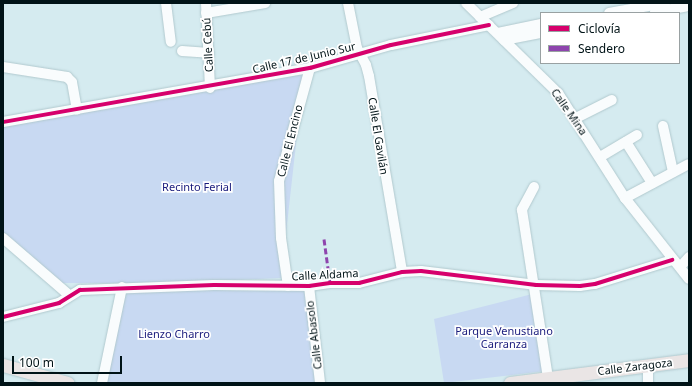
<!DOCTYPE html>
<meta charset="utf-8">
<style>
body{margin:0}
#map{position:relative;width:692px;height:386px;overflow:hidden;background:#d5ebf0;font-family:"Noto Sans",sans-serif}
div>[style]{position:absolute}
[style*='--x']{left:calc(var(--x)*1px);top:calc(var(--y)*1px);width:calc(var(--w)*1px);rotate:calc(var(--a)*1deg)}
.green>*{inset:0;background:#c8d9f2}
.roads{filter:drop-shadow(0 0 1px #b1c9ce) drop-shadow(0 0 1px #b1c9ce)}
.minor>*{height:10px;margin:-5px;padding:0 5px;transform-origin:5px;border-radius:5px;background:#f9fcfd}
.major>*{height:13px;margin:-6.5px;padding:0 6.5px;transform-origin:6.5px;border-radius:6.5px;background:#eae5e5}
.quiet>*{height:3px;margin-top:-1.5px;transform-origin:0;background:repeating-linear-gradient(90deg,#8e44ad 0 6px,transparent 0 9px)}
.cycleway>*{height:4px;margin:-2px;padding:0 2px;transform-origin:2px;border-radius:2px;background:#d6006c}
span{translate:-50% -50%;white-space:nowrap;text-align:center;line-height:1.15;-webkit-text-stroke:3.5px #fff;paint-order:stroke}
.street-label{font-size:11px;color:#001317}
.park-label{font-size:11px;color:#191b7c}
.frame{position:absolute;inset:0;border:4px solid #001317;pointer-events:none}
.legend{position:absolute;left:540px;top:12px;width:140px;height:52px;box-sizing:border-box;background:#fff;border:1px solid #99a1a2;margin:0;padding:5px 7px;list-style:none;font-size:12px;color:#001317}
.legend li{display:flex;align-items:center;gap:8px;height:20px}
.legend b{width:20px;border:1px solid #99a1a2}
.scale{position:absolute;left:12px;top:356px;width:110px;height:18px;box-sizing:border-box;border:2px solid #001317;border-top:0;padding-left:5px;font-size:12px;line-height:14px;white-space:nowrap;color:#001317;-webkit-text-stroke:3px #fff;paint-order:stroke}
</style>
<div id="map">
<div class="green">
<div style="clip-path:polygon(304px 73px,281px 278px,169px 283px,304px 290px,318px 383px,106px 383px,120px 285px,149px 283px,57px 283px,3px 234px,3px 126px)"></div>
<div style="clip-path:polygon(536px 293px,545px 371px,444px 383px,434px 319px)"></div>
</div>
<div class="roads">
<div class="minor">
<div style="--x:166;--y:3;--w:39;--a:83"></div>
<div style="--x:206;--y:3;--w:85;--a:87.3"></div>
<div style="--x:348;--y:3;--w:46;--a:78.7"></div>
<div style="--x:357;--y:48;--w:19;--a:62"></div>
<div style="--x:366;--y:65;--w:11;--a:75"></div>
<div style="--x:369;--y:76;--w:199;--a:80.4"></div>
<div style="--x:466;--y:3;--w:129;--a:44.4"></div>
<div style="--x:558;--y:93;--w:125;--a:57.5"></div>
<div style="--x:625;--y:198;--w:103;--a:51.7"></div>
<div style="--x:655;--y:12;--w:35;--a:-10"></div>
<div style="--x:206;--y:13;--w:60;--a:-9.6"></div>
<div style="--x:609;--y:13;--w:57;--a:-10.1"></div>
<div style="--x:480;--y:17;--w:36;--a:-23"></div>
<div style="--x:498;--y:33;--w:44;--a:-11.8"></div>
<div style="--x:504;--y:40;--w:38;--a:-11"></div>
<div style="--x:182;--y:51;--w:27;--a:4"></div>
<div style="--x:3;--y:67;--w:65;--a:8.9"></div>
<div style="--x:67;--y:77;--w:7;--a:45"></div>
<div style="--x:72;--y:82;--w:28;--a:80"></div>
<div style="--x:576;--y:118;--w:40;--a:-26.6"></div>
<div style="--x:3;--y:122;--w:312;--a:-10"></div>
<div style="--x:310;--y:68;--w:84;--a:-15.9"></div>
<div style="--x:391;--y:45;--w:100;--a:-11.5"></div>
<div style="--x:663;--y:126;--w:47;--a:77.7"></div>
<div style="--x:626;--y:142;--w:49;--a:57.6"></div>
<div style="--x:600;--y:157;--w:43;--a:-30.7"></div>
<div style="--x:534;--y:187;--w:26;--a:118"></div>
<div style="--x:522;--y:210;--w:170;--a:81.2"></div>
<div style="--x:625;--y:198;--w:72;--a:-28"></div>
<div style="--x:3;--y:238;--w:87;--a:40.8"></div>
<div style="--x:681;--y:266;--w:12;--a:-48"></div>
<div style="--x:288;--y:286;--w:49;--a:-98.3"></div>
<div style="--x:281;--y:238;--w:57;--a:-92"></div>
<div style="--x:279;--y:181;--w:117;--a:-74.7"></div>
<div style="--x:309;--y:286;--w:98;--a:83.5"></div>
<div style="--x:3;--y:317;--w:58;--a:-14"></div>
<div style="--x:59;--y:303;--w:25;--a:-32"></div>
<div style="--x:80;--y:290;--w:134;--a:-2.1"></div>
<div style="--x:214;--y:285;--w:95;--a:0.6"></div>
<div style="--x:309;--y:286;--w:21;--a:-8"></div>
<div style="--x:330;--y:283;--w:29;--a:0"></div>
<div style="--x:359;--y:283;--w:44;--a:-14.3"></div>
<div style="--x:402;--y:272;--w:19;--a:-3"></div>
<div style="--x:421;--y:271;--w:116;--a:6.9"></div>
<div style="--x:536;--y:285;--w:44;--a:1.3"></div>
<div style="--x:580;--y:286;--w:15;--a:-8"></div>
<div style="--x:595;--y:284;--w:81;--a:-17.3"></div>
<div style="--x:102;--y:383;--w:98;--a:-78.2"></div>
<div style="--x:648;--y:383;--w:18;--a:-90"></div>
</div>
<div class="major">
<div style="--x:3;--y:365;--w:67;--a:15.5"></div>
<div style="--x:510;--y:383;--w:180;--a:-7.3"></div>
</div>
</div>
<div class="quiet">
<div style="--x:324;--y:239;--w:44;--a:82.2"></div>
</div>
<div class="cycleway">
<div style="--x:3;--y:122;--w:312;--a:-10"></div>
<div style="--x:310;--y:68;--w:84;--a:-15.9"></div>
<div style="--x:391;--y:45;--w:100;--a:-11.5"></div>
<div style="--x:3;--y:317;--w:58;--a:-14"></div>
<div style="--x:59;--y:303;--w:25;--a:-32"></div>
<div style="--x:80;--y:290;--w:134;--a:-2.1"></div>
<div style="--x:214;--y:285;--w:95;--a:0.6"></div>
<div style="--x:309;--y:286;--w:21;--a:-8"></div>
<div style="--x:330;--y:283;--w:29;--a:0"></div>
<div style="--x:359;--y:283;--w:44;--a:-14.3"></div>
<div style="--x:402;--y:272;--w:19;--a:-3"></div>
<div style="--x:421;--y:271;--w:116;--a:6.9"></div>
<div style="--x:536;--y:285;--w:44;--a:1.3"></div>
<div style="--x:580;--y:286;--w:15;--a:-8"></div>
<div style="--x:595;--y:284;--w:81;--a:-17.3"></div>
</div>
<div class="street-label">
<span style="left:208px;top:45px;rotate:-93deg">Calle Cebú</span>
<span style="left:304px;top:58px;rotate:-13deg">Calle 17 de Junio Sur</span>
<span style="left:569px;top:112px;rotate:55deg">Calle Mina</span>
<span style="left:378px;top:136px;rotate:81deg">Calle El Gavilán</span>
<span style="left:290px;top:141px;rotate:-76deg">Calle El Encino</span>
<span style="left:325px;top:275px;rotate:-3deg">Calle Aldama</span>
<span style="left:314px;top:335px;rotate:-97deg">Calle Abasolo</span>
<span style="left:635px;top:367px;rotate:-7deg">Calle Zaragoza</span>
</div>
<div class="park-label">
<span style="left:197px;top:187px">Recinto Ferial</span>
<span style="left:504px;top:338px">Parque Venustiano<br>Carranza</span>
<span style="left:174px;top:334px">Lienzo Charro</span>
</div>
<div class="frame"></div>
<ul class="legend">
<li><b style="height:5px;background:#d6006c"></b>Ciclovía</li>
<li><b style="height:5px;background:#8e44ad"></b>Sendero</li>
</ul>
<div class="scale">100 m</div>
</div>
